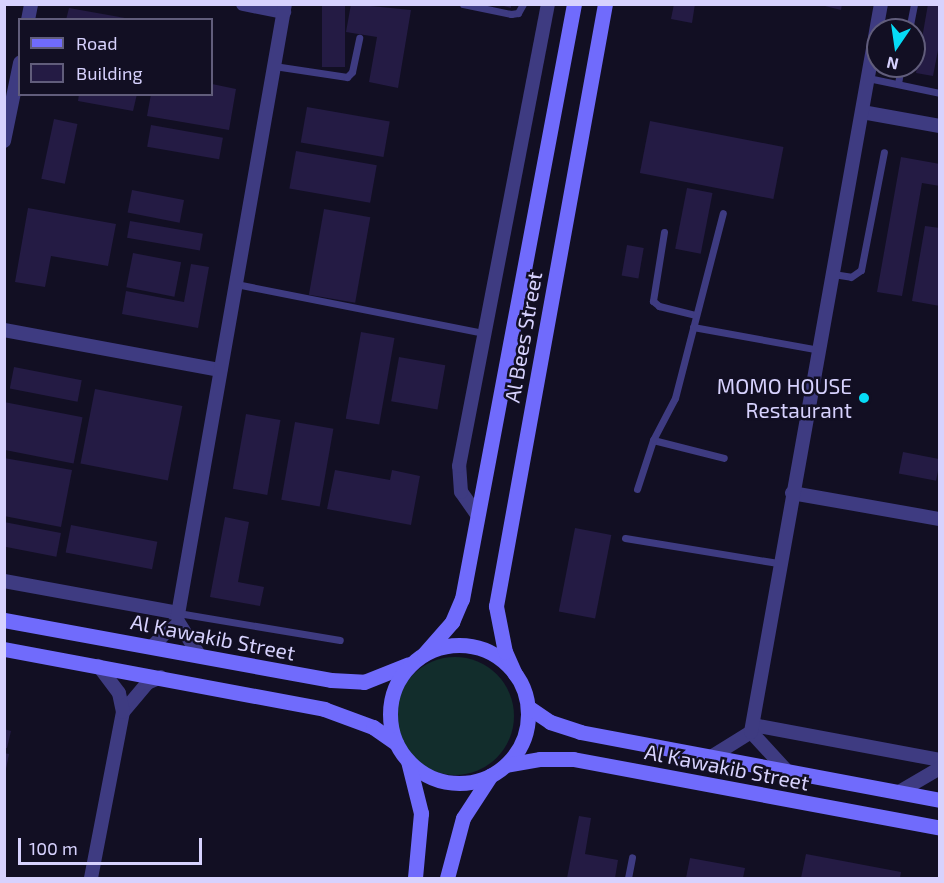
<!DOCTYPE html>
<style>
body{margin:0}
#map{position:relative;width:944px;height:883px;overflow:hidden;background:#120f23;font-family:"Exo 2",sans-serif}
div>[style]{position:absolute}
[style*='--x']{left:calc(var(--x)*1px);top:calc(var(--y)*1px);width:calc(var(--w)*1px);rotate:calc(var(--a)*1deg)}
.green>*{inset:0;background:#122d2c}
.round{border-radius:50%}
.building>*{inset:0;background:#241b44;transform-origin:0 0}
.lane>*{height:7px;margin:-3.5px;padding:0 3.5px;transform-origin:3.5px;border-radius:3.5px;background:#3e3b81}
.street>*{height:14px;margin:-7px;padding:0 7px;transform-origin:7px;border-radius:7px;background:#3e3b81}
.secondary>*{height:15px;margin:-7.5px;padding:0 7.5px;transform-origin:7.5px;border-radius:7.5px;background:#706bfc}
.secondary>.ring{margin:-7.5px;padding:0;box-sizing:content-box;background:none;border:15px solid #706bfc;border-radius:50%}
.dots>*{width:16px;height:16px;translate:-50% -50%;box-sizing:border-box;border:3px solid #120f23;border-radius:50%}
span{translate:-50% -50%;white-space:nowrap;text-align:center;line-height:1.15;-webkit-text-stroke:5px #120f23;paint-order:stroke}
.street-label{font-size:21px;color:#d7d2fe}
.poi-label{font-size:21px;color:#d7d2fe}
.right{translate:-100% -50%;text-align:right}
.frame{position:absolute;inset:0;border:6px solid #d7d2fe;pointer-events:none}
.legend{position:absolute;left:18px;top:18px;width:195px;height:78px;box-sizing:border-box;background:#120f23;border:2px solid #615d7b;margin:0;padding:8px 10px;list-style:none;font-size:18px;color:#d7d2fe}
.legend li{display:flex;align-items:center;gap:12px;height:30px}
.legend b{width:30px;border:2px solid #615d7b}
.north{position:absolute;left:866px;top:18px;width:60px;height:60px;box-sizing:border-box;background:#120f23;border:2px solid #615d7b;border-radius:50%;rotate:193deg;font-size:16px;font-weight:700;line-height:24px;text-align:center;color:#d7d2fe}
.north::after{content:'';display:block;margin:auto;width:21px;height:27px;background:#06dbf6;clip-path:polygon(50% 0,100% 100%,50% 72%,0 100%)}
.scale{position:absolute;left:18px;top:838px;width:184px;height:27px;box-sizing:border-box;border:3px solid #d7d2fe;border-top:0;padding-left:8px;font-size:18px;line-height:21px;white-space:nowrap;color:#d7d2fe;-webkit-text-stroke:4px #120f23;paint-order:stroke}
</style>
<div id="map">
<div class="green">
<div class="round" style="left:396px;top:657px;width:118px;height:118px"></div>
</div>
<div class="building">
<div style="clip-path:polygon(351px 4px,411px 10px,398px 88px,369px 82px,377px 37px,346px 32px)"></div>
<div style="clip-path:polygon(497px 4px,511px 4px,511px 8px)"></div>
<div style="clip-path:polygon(674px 4px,695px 4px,692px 23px,671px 19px)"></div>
<div style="clip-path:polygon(817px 4px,842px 4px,841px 10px)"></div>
<div style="clip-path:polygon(928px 4px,940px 4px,940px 40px,933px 76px,916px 73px)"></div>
<div style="left:322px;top:5px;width:23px;height:62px"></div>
<div style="clip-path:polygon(69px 8px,125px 18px,125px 20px,66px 20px)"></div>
<div style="clip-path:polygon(212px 84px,236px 89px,229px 130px,147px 116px,151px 94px,212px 94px)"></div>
<div style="clip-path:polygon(79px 94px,137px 94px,133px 111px,78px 101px)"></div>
<div style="left:307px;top:107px;width:84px;height:36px;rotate:10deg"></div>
<div style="left:54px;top:119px;width:24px;height:61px;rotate:12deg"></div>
<div style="left:650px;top:121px;width:136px;height:53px;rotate:11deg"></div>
<div style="left:151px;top:125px;width:73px;height:22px;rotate:10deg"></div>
<div style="left:296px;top:151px;width:82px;height:38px;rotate:10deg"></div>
<div style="clip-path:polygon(901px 157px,940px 164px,940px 186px,922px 183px,902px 296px,877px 292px)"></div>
<div style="left:687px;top:188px;width:26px;height:62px;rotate:11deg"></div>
<div style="left:132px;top:190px;width:53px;height:23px;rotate:11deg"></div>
<div style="clip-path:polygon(28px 208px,116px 224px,108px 266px,51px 256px,45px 287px,15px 282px)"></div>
<div style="left:324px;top:209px;width:47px;height:87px;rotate:10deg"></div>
<div style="left:130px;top:221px;width:74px;height:17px;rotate:10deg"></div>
<div style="clip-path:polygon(925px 226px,940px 228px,940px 306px,912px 301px)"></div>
<div style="left:627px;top:245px;width:17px;height:31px;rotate:10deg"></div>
<div style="left:133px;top:253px;width:49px;height:35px;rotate:11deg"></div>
<div style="clip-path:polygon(191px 264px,209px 267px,198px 328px,122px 314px,126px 291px,184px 302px)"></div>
<div style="left:361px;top:332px;width:34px;height:88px;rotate:10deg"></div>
<div style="left:399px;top:357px;width:47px;height:45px;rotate:10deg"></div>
<div style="left:14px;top:367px;width:69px;height:22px;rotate:11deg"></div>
<div style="left:95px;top:389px;width:89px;height:76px;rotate:11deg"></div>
<div style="left:4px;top:402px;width:80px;height:47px;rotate:11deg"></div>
<div style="left:246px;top:414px;width:35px;height:76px;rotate:10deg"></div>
<div style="left:295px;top:422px;width:39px;height:79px;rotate:10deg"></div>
<div style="left:903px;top:452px;width:38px;height:22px;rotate:11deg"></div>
<div style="clip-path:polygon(4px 458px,72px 470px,61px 527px,4px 516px)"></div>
<div style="clip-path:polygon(335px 470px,390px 480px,392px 470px,420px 476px,411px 525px,327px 509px)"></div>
<div style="clip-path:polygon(225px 517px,249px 522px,238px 582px,264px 587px,260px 606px,210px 597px)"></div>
<div style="left:4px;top:522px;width:58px;height:24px;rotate:11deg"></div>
<div style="left:71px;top:525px;width:88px;height:28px;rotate:11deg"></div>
<div style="left:575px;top:528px;width:37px;height:85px;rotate:11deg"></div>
<div style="clip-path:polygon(4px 729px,11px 731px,7px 748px,4px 748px)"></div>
<div style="clip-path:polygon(4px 753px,9px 754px,6px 769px,4px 769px)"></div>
<div style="clip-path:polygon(579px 816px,591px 818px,585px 854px,618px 860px,615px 878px,567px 878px)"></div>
<div style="clip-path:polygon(806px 854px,901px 872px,900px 878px,801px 878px)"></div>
<div style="clip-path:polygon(690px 858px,745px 868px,743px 878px,686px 878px)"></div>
</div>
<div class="lane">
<div style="--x:463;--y:4;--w:49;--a:11.8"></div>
<div style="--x:511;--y:14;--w:7;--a:-8"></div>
<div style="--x:518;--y:13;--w:10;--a:-61"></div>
<div style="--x:909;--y:30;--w:26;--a:-79"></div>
<div style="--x:274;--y:66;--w:74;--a:8.6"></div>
<div style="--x:347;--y:77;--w:7;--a:-45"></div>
<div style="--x:352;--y:72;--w:35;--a:-78"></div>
<div style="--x:868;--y:78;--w:74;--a:11.8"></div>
<div style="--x:898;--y:84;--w:18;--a:-81"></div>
<div style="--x:664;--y:232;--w:70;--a:99.1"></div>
<div style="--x:653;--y:301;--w:8;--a:40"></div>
<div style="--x:659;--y:306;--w:38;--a:14"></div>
<div style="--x:833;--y:274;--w:18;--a:9"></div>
<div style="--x:851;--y:277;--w:12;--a:-35"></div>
<div style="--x:861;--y:270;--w:120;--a:-79"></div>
<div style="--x:236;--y:284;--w:253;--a:11.2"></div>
<div style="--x:693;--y:327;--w:128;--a:10.3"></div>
<div style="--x:653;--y:440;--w:73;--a:14.2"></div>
<div style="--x:637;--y:489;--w:52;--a:-71.9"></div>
<div style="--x:653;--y:440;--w:47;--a:-62.4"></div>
<div style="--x:675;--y:398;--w:191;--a:-75.5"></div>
<div style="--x:625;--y:538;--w:155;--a:9.3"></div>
<div style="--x:178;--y:613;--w:164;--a:9.5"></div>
<div style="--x:628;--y:878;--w:21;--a:-79"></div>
</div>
<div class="street">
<div style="--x:243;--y:4;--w:42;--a:11"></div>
<div style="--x:28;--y:20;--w:16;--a:-79"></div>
<div style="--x:862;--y:112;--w:79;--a:10.2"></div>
<div style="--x:4;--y:141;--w:80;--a:-78.4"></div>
<div style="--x:4;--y:330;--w:220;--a:10.5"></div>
<div style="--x:792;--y:493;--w:150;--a:10"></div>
<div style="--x:478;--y:516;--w:29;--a:-125"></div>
<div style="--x:461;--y:492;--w:26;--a:-94"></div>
<div style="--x:459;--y:466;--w:470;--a:-79.1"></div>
<div style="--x:4;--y:581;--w:177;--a:10.4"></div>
<div style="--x:177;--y:620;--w:41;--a:57.8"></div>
<div style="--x:152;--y:647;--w:37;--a:-47"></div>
<div style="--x:177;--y:620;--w:625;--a:-80.06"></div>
<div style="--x:123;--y:712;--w:38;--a:-50"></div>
<div style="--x:147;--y:683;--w:15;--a:-23"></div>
<div style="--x:753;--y:725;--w:190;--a:10.6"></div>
<div style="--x:751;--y:732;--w:50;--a:47.4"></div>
<div style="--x:711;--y:757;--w:47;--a:-32"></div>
<div style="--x:751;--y:732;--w:740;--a:-79.88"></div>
<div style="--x:899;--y:792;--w:48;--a:-30.3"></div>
<div style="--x:91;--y:878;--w:169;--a:-79.1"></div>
<div style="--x:123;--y:712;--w:19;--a:-102"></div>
<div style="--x:119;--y:693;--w:34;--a:-127"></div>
</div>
<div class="secondary">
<div style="--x:4;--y:620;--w:332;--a:10.4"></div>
<div style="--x:331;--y:680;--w:33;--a:3"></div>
<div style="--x:364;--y:682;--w:48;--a:-21.8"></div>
<div class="ring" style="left:390px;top:645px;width:123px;height:123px"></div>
<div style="--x:4;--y:649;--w:326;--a:10.6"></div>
<div style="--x:324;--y:709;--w:52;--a:20.2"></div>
<div style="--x:373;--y:727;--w:28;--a:35"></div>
<div style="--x:424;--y:654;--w:43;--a:-48.8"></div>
<div style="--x:452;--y:622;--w:25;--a:-67"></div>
<div style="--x:462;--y:599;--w:605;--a:-79.34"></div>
<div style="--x:515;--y:674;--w:24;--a:-114"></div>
<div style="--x:505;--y:652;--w:47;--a:-101.1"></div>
<div style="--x:496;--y:606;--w:612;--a:-79.74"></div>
<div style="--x:528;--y:707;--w:27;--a:34"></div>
<div style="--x:550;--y:722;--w:32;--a:18"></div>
<div style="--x:580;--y:732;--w:366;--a:10.7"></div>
<div style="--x:408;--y:761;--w:54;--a:76"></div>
<div style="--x:421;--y:813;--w:65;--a:95.3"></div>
<div style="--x:506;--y:765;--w:35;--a:-10"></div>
<div style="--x:540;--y:759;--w:33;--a:0"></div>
<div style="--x:573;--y:759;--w:373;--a:10.6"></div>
<div style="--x:447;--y:878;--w:62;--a:-75.1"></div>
<div style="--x:463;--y:818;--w:51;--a:-56.9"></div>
</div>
<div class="dots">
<div style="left:864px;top:398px;background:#06dbf6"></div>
</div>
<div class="street-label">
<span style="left:523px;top:337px;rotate:-80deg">Al Bees Street</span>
<span style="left:213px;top:637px;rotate:11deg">Al Kawakib Street</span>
<span style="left:727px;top:767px;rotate:11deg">Al Kawakib Street</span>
</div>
<div class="poi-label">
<span class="right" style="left:852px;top:398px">MOMO HOUSE<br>Restaurant</span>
</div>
<div class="frame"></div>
<ul class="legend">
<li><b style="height:8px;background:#706bfc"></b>Road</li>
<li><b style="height:16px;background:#241b44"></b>Building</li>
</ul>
<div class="north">N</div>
<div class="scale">100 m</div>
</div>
